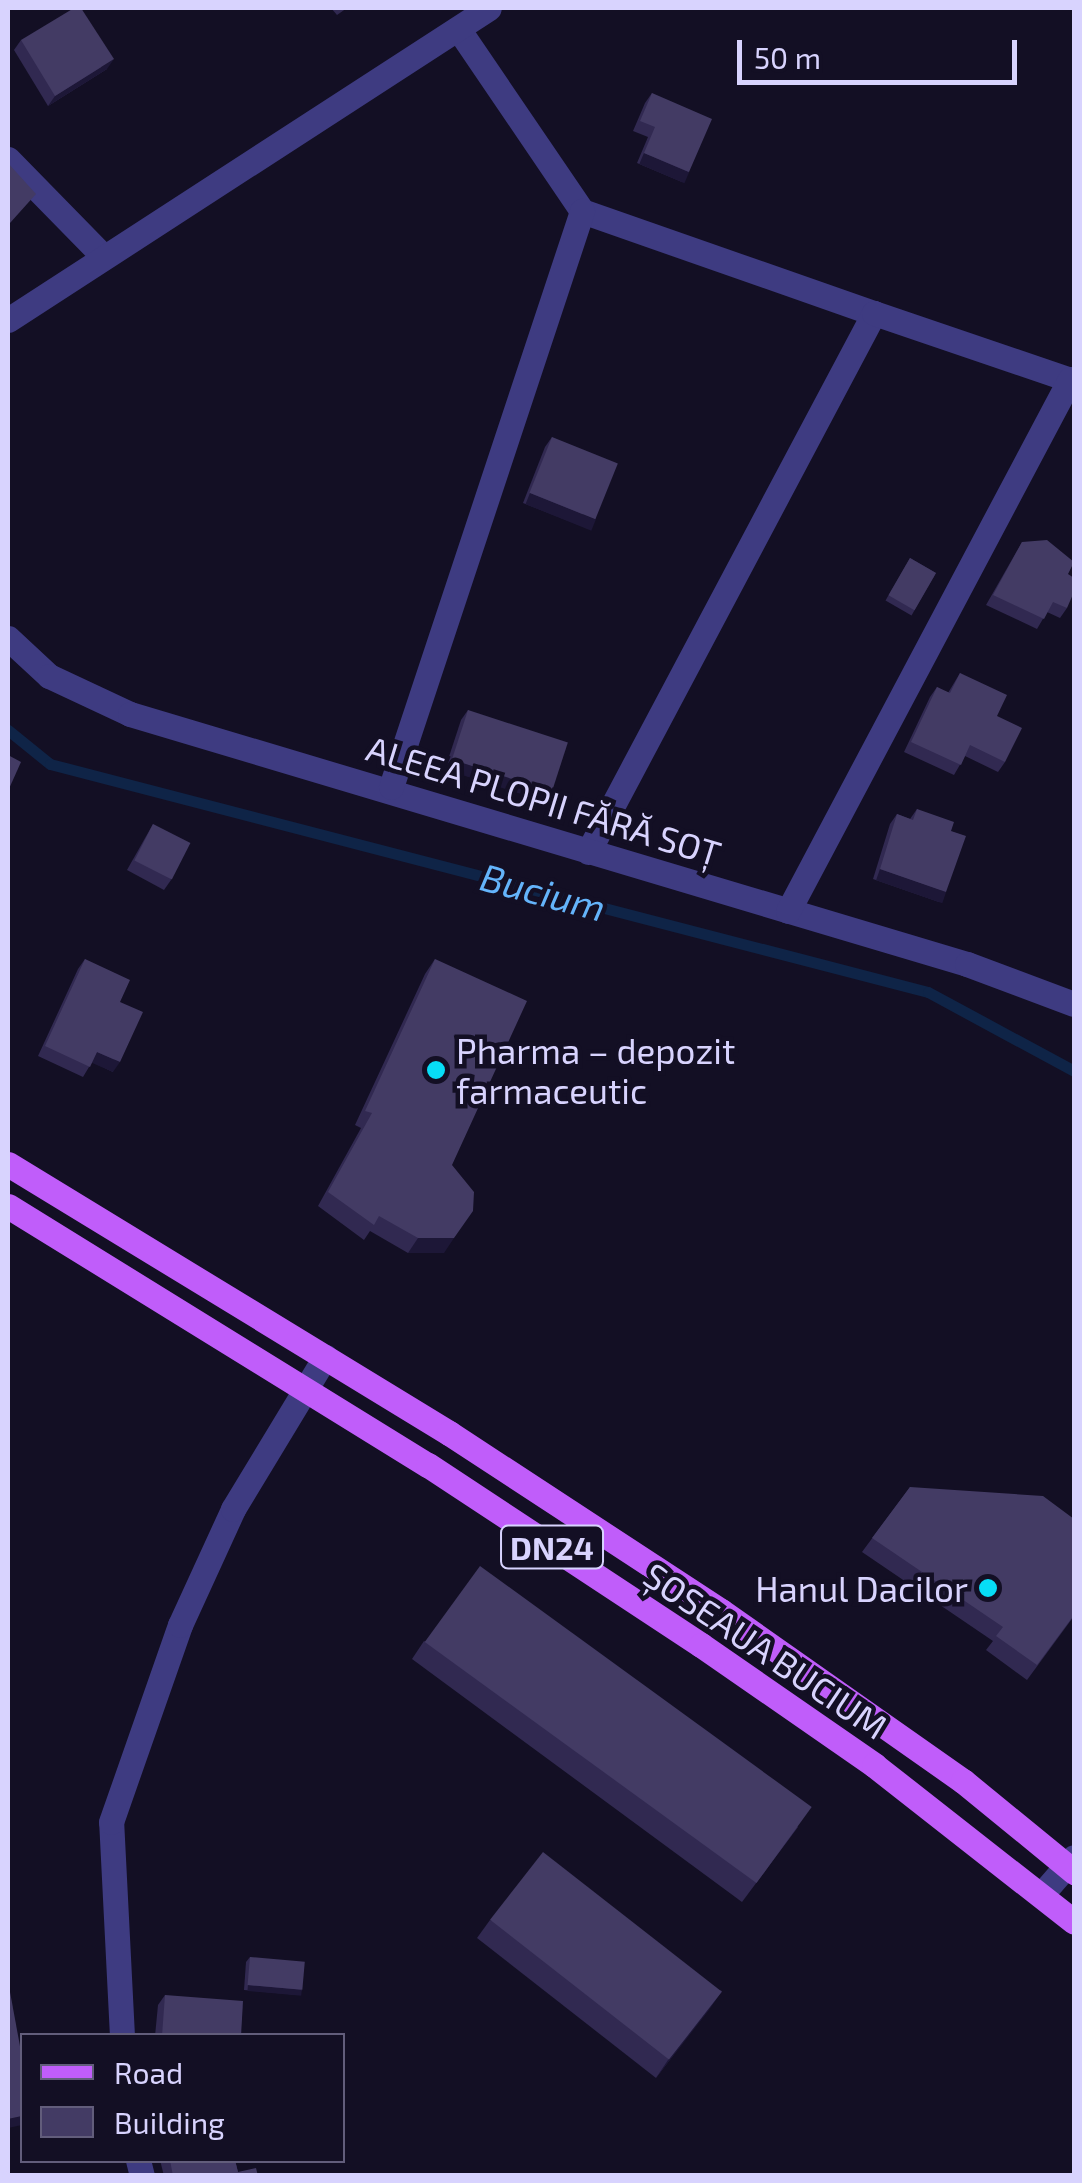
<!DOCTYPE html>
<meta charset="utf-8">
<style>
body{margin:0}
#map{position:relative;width:1082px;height:2183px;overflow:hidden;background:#130f24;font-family:"Exo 2",sans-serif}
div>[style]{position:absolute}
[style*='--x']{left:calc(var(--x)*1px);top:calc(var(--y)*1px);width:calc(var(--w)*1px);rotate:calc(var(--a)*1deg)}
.stream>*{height:11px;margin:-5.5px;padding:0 5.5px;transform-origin:5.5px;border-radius:5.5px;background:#0f2447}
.minor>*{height:25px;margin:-12.5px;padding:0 12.5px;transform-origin:12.5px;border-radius:12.5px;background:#3e3b81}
.primary>*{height:25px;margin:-12.5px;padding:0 12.5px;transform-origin:12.5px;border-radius:12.5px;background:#c05dfa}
.wall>*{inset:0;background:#312951;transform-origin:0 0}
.shaded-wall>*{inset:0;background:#1d1737;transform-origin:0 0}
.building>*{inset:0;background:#433b64;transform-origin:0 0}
.dots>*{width:28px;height:28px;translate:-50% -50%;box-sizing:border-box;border:5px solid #130f24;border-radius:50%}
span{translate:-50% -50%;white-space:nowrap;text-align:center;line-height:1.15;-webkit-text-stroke:9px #130f24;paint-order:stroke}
.shield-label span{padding:2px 8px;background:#130f24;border:2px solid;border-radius:8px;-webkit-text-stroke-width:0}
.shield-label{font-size:32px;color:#d8d3fe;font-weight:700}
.street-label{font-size:35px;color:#d8d3fe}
.poi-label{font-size:35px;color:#d8d3fe}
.left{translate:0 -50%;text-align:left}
.right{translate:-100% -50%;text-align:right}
.water-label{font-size:38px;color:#64b4fb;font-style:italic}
.frame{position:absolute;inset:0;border:10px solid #d8d3fe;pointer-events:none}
.legend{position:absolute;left:20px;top:2033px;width:325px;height:130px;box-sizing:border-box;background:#130f24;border:2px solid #625d7b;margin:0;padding:12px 18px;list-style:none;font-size:30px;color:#d8d3fe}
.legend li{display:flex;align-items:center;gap:20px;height:50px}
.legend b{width:50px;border:2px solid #625d7b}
.scale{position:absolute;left:737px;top:40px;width:280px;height:45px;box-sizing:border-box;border:5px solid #d8d3fe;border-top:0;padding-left:12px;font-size:30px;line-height:35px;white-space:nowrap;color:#d8d3fe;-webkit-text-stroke:8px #130f24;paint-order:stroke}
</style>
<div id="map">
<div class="stream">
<div style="--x:8;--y:730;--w:54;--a:39"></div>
<div style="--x:50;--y:764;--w:907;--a:14.56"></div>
<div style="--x:928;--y:992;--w:166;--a:28.4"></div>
</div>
<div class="minor">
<div style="--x:459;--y:30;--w:219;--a:55.8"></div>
<div style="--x:582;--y:211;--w:309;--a:19.3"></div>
<div style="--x:874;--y:313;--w:610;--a:117.95"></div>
<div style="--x:8;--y:159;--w:136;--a:45.6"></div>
<div style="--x:874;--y:313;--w:211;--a:18.8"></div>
<div style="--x:8;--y:320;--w:573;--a:-32.97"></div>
<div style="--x:8;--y:638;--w:56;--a:42.8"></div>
<div style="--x:49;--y:676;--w:89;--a:25.1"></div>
<div style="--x:130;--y:714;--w:874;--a:16.63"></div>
<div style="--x:967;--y:964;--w:114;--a:20.5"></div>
<div style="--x:391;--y:787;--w:607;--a:-71.65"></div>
<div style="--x:788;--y:911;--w:602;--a:-62.07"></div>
<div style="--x:1041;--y:1895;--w:50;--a:-49"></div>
<div style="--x:122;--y:2036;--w:214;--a:-92.9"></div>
<div style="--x:111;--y:1822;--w:209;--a:-70.7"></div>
<div style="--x:180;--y:1625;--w:128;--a:-65.4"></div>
<div style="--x:233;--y:1509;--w:178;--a:-58.8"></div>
<div style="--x:138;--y:2160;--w:16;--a:76"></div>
</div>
<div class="primary">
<div style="--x:8;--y:1164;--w:517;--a:31.38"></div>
<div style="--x:449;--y:1433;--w:325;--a:33.2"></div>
<div style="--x:721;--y:1611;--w:296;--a:35.1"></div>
<div style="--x:963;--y:1781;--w:144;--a:39.3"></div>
<div style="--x:8;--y:1206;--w:493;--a:31.7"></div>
<div style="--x:428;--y:1465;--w:327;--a:33.4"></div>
<div style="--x:701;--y:1645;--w:211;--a:34.7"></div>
<div style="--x:874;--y:1765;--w:254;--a:38.1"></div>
</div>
<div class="wall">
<div style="clip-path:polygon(331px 8px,347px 8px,337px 15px)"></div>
<div style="clip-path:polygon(21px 40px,107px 69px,48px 106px,14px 50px)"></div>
<div style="clip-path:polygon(652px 93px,689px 172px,682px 182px,637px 163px,648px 137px,633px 131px,645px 103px)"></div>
<div style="clip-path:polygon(552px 437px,589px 529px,523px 503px,545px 447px)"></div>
<div style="clip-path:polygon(1022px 542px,1067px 608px,1060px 618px,1047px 612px,1037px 629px,986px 605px)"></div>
<div style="left:910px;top:558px;width:30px;height:49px;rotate:30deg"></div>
<div style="clip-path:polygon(960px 673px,997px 716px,1005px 762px,998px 772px,965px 756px,954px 775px,904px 752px,930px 697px,937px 687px,948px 693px)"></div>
<div style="clip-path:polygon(468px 710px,545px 801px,445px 769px,461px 720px)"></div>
<div style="clip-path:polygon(917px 809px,951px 831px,939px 902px,873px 879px,890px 824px,897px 814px,910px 819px)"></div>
<div style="clip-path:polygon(153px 824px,171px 880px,164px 890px,127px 870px)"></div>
<div style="clip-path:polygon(85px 959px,120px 1002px,113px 1072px,92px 1062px,83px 1077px,38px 1056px,78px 969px)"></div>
<div style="clip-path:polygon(435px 959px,452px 1165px,444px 1253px,408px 1253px,370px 1231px,364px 1240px,318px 1206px,361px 1128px,355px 1125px,425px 974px)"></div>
<div style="clip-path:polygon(910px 1487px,1074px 1616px,1027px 1680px,986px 1650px,993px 1641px,862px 1552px)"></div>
<div style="clip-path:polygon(424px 1641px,798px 1827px,742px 1902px,412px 1659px)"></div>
<div style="clip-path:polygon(490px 1920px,722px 1991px,656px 2078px,477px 1938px)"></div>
<div style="clip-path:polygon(250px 1957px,302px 1990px,298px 1995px,244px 1990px,246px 1962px)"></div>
<div style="clip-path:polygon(165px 1995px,241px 2036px,155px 2036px,158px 2005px)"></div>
<div style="clip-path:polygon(160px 2160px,235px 2160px,238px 2172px,258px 2176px,164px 2176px)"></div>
</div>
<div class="shaded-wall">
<div style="clip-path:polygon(114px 59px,107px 69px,48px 106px,55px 96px)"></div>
<div style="left:644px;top:153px;width:49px;height:12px;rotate:23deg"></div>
<div style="left:530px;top:493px;width:71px;height:12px;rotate:22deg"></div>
<div style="left:452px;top:759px;width:105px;height:12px;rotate:18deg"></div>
<div style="left:880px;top:869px;width:70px;height:12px;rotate:19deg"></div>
<div style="clip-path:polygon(97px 1052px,120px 1062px,113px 1072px,90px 1062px)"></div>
<div style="clip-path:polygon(418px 1238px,454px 1238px,444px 1253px,408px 1253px)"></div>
<div style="left:248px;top:1985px;width:54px;height:6px;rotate:5deg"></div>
<div style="clip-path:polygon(722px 1991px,709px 2010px,656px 2078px,668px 2060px)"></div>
<div style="clip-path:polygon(22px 2116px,22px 2125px,8px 2128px,8px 2119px)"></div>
</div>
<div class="building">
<div style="clip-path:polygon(74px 8px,81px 8px,114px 59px,55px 96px,21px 40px)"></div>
<div style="clip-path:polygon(652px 93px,712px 119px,689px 172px,644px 153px,655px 127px,640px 121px)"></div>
<div style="clip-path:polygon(8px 163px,36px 194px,10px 223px,8px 221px)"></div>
<div style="left:552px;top:437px;width:71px;height:60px;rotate:22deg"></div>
<div style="clip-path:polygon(1047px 540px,1074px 562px,1068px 574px,1074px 578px,1074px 592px,1067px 608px,1053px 602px,1044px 619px,993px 595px,1022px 542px)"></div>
<div style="left:910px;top:558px;width:30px;height:43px;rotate:30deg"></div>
<div style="clip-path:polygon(960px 673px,1007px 695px,997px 716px,1022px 728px,1005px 762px,970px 745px,961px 765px,911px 742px,937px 687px,950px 693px)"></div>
<div style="left:468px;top:710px;width:105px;height:52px;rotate:18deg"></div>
<div style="clip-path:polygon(8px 755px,21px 762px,8px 791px)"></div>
<div style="clip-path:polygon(917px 809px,954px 822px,951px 831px,966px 836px,946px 892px,880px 869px,897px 814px,913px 820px)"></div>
<div style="left:153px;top:824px;width:42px;height:41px;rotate:27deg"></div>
<div style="clip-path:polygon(85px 959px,130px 980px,120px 1002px,143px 1012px,120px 1062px,97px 1052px,90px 1067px,45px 1046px)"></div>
<div style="clip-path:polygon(435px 959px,527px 1001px,452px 1165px,474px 1192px,473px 1211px,454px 1238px,418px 1238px,379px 1216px,374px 1225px,328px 1192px,372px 1113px,365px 1111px)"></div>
<div style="clip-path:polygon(910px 1487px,1043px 1496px,1074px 1519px,1074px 1615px,1037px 1665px,996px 1636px,1003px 1627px,872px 1538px)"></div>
<div style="left:480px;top:1566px;width:410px;height:94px;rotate:36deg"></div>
<div style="left:543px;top:1852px;width:227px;height:86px;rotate:38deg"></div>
<div style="left:250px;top:1957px;width:55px;height:28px;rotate:5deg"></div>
<div style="clip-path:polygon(8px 1981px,22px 2057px,22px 2116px,8px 2119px)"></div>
<div style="clip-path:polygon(165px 1995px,243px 2001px,241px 2036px,162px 2036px)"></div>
<div style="clip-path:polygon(170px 2160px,235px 2160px,238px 2172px,256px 2168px,258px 2176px,173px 2176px)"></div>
</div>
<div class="dots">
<div style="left:436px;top:1070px;background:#07ddf6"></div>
<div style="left:988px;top:1588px;background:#07ddf6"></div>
</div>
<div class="shield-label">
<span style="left:552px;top:1547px">DN24</span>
</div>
<div class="street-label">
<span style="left:544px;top:800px;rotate:17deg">ALEEA PLOPII FĂRĂ SOȚ</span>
<span style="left:766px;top:1650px;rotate:34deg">ȘOSEAUA BUCIUM</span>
</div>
<div class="poi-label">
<span class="left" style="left:456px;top:1070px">Pharma – depozit<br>farmaceutic</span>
<span class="right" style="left:968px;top:1588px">Hanul Dacilor</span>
</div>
<div class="water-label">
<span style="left:543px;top:892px;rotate:15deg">Bucium</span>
</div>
<div class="frame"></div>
<ul class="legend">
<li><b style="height:12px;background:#c05dfa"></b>Road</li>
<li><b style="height:28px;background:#433b64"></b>Building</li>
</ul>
<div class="scale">50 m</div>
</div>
